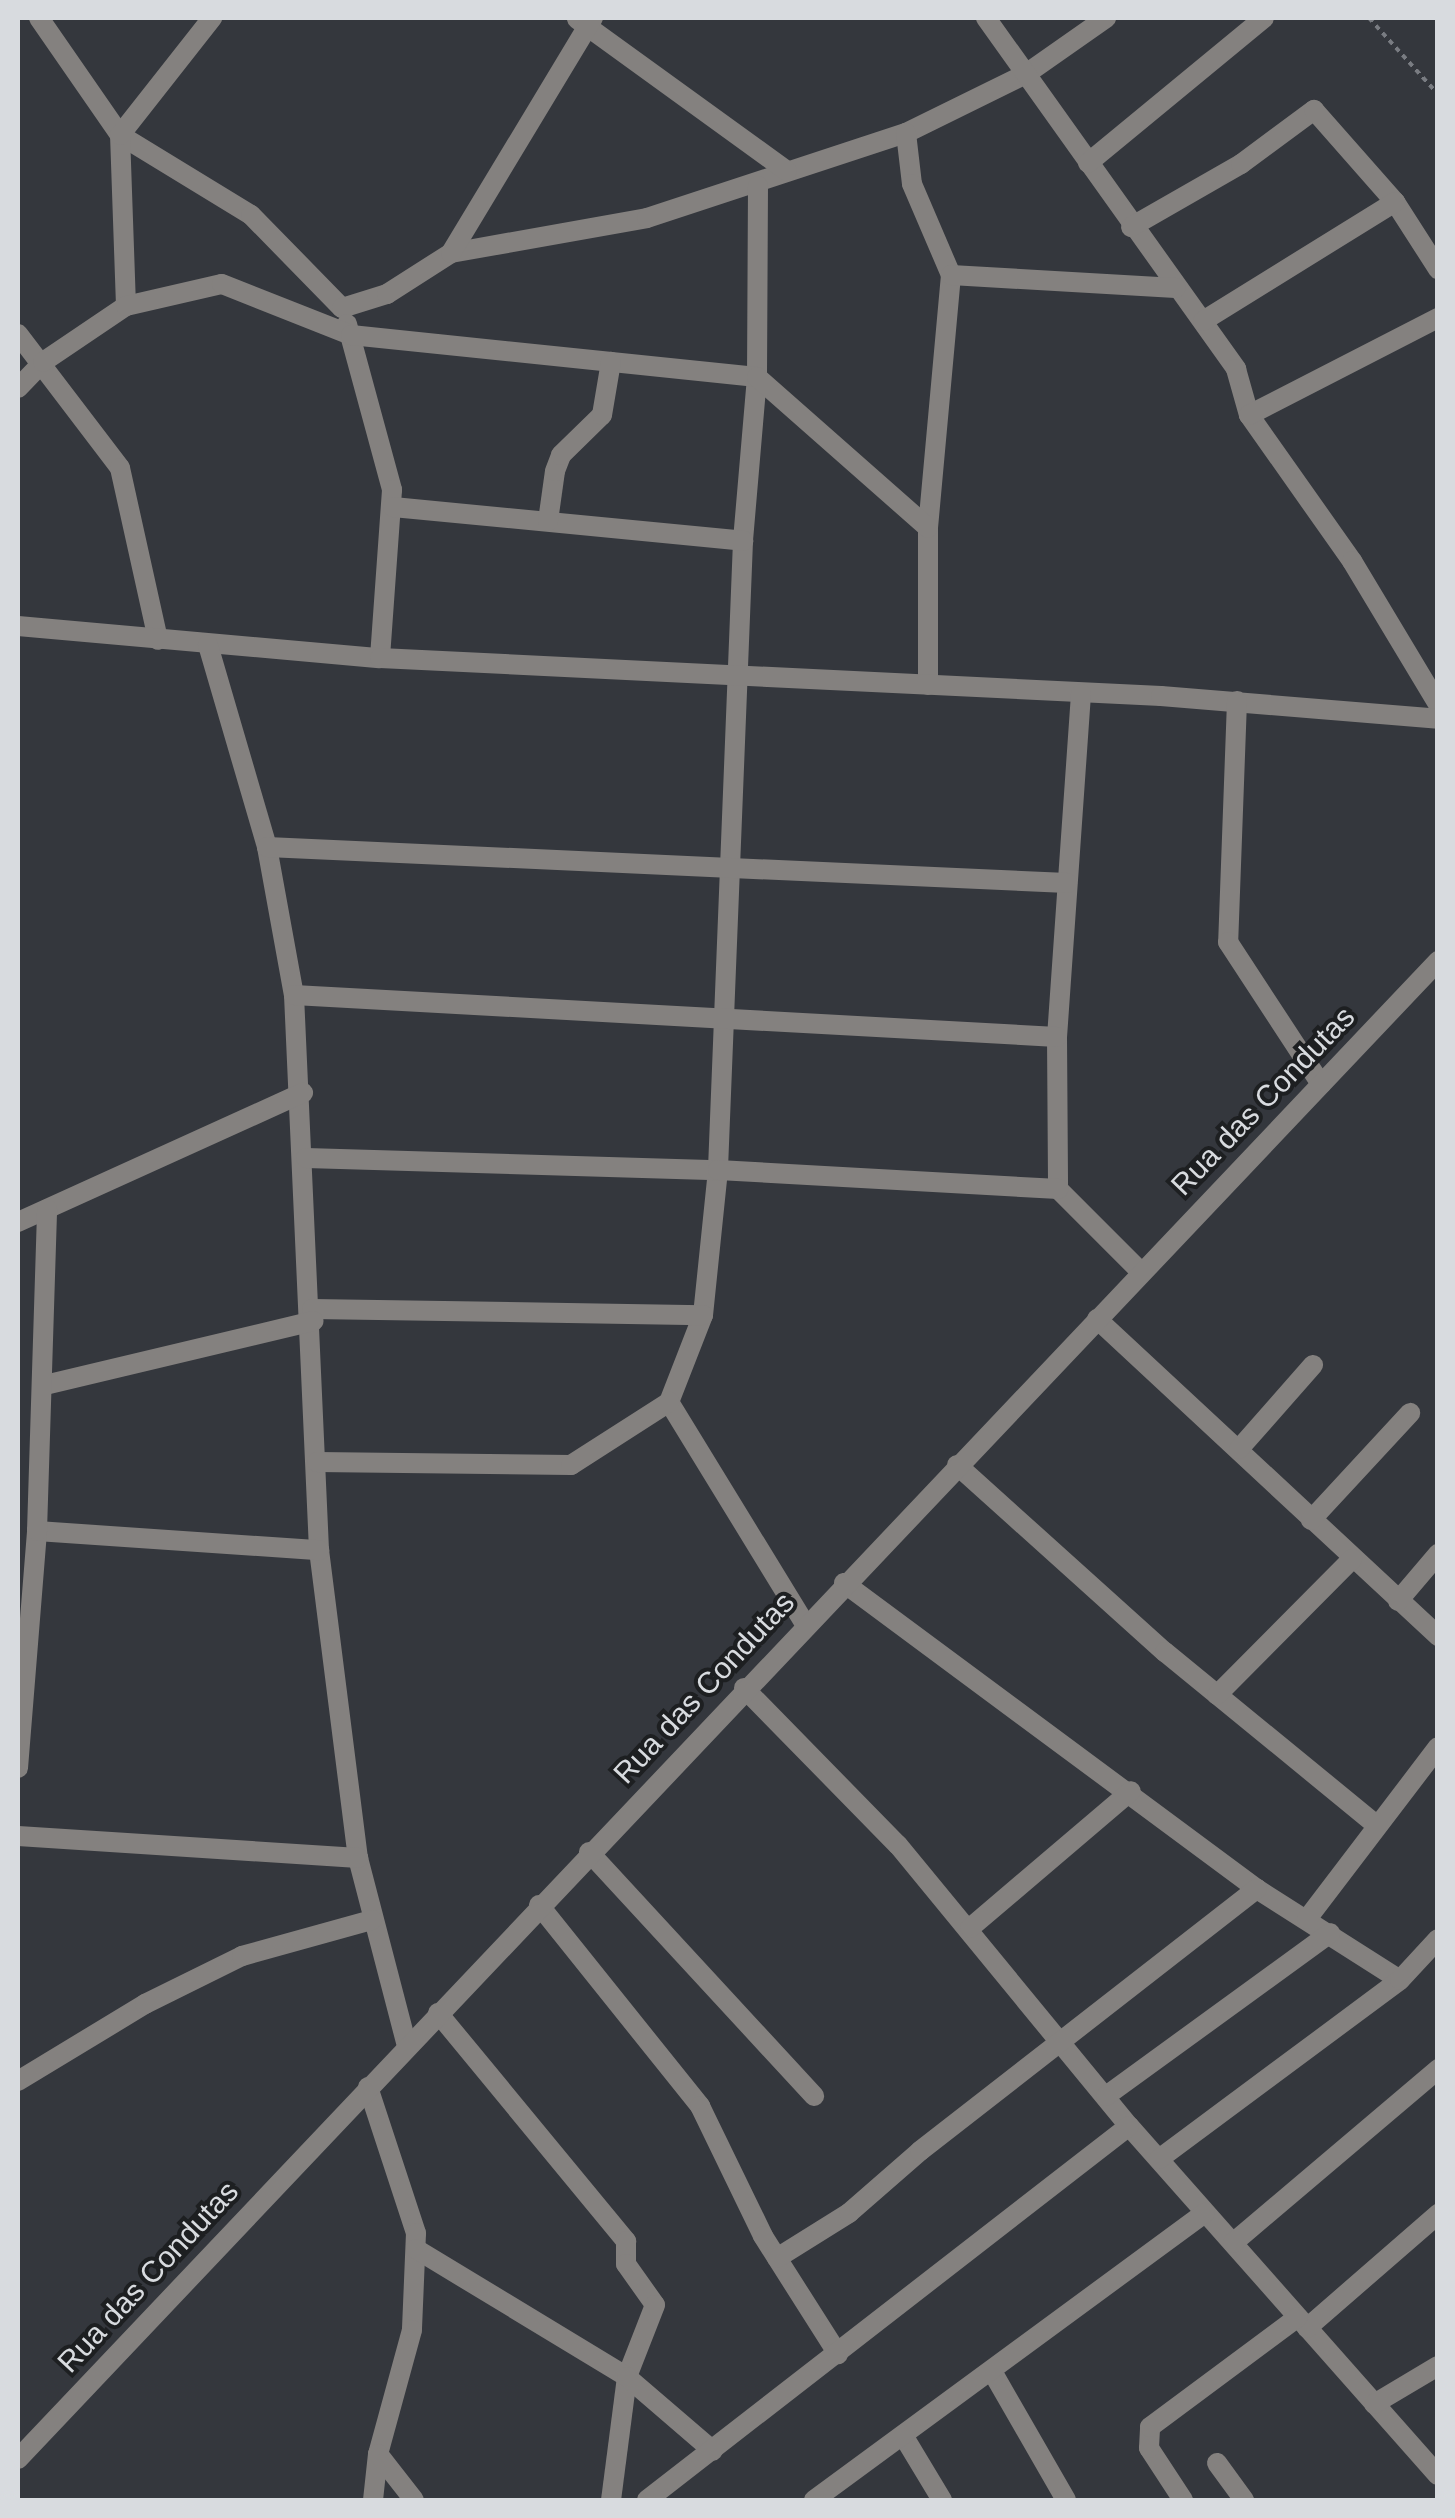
<!DOCTYPE html>
<style>
body{margin:0}
#map{position:relative;width:1455px;height:2518px;overflow:hidden;background:#34373d;font-family:Arial,sans-serif}
div>[style]{position:absolute}
[style*='--x']{left:calc(var(--x)*1px);top:calc(var(--y)*1px);width:calc(var(--w)*1px);rotate:calc(var(--a)*1deg)}
.path>*{height:4px;margin-top:-2px;transform-origin:0;background:repeating-linear-gradient(90deg,#797c82 0 5px,transparent 0 10px)}
.minor>*{height:20px;margin:-10px;padding:0 10px;transform-origin:10px;border-radius:10px;background:#84817f}
span{translate:-50% -50%;white-space:nowrap;text-align:center;line-height:1.15;-webkit-text-stroke:8px #1d1f21;paint-order:stroke}
.street-label{font-size:30px;color:#d8dbdf}
.frame{position:absolute;inset:0;border:20px solid #d8dbdf;pointer-events:none}
</style>
<div id="map">
<div class="path">
<div style="--x:1369;--y:18;--w:103;--a:47.8"></div>
</div>
<div class="minor">
<div style="--x:39;--y:18;--w:142;--a:55.3"></div>
<div style="--x:120;--y:135;--w:153;--a:31.4"></div>
<div style="--x:251;--y:215;--w:130;--a:45.6"></div>
<div style="--x:342;--y:308;--w:47;--a:-17.3"></div>
<div style="--x:387;--y:294;--w:76;--a:-32.6"></div>
<div style="--x:451;--y:253;--w:199;--a:-10.1"></div>
<div style="--x:647;--y:218;--w:273;--a:-18.2"></div>
<div style="--x:906;--y:133;--w:134;--a:-26.2"></div>
<div style="--x:1026;--y:74;--w:98;--a:-35"></div>
<div style="--x:986;--y:18;--w:431;--a:54.5"></div>
<div style="--x:1236;--y:369;--w:48;--a:74.2"></div>
<div style="--x:1249;--y:415;--w:179;--a:54.8"></div>
<div style="--x:1352;--y:561;--w:167;--a:59"></div>
<div style="--x:577;--y:19;--w:259;--a:35.9"></div>
<div style="--x:906;--y:133;--w:51;--a:83.3"></div>
<div style="--x:912;--y:184;--w:99;--a:66.8"></div>
<div style="--x:951;--y:275;--w:254;--a:95.2"></div>
<div style="--x:928;--y:528;--w:157;--a:90"></div>
<div style="--x:1088;--y:163;--w:228;--a:-39.5"></div>
<div style="--x:758;--y:186;--w:191;--a:90.3"></div>
<div style="--x:757;--y:377;--w:165;--a:94.9"></div>
<div style="--x:743;--y:541;--w:629;--a:92.28"></div>
<div style="--x:718;--y:1170;--w:146;--a:95.9"></div>
<div style="--x:703;--y:1315;--w:93;--a:111.3"></div>
<div style="--x:669;--y:1402;--w:260;--a:58.5"></div>
<div style="--x:1131;--y:227;--w:127;--a:-29.8"></div>
<div style="--x:1241;--y:164;--w:91;--a:-36.5"></div>
<div style="--x:1314;--y:110;--w:123;--a:48.6"></div>
<div style="--x:1395;--y:202;--w:80;--a:57.3"></div>
<div style="--x:451;--y:253;--w:275;--a:-58.9"></div>
<div style="--x:951;--y:275;--w:225;--a:3.3"></div>
<div style="--x:126;--y:306;--w:171;--a:-92"></div>
<div style="--x:120;--y:135;--w:149;--a:-51.8"></div>
<div style="--x:1203;--y:321;--w:226;--a:-31.8"></div>
<div style="--x:347;--y:324;--w:172;--a:74.8"></div>
<div style="--x:392;--y:490;--w:168;--a:94.1"></div>
<div style="--x:18;--y:334;--w:168;--a:52.7"></div>
<div style="--x:120;--y:468;--w:176;--a:77.5"></div>
<div style="--x:18;--y:388;--w:36;--a:-46"></div>
<div style="--x:43;--y:362;--w:100;--a:-34"></div>
<div style="--x:126;--y:306;--w:98;--a:-12.9"></div>
<div style="--x:222;--y:284;--w:139;--a:21.6"></div>
<div style="--x:351;--y:335;--w:408;--a:5.9"></div>
<div style="--x:757;--y:377;--w:228;--a:41.4"></div>
<div style="--x:1249;--y:415;--w:212;--a:-27.2"></div>
<div style="--x:393;--y:507;--w:352;--a:5.5"></div>
<div style="--x:548;--y:521;--w:50;--a:-82"></div>
<div style="--x:555;--y:471;--w:17;--a:-69"></div>
<div style="--x:561;--y:455;--w:57;--a:-44.3"></div>
<div style="--x:602;--y:415;--w:54;--a:-80.4"></div>
<div style="--x:18;--y:626;--w:363;--a:5.1"></div>
<div style="--x:380;--y:658;--w:782;--a:2.79"></div>
<div style="--x:1161;--y:696;--w:278;--a:4.7"></div>
<div style="--x:208;--y:645;--w:210;--a:73.7"></div>
<div style="--x:267;--y:847;--w:150;--a:79.7"></div>
<div style="--x:294;--y:995;--w:556;--a:87.42"></div>
<div style="--x:319;--y:1550;--w:310;--a:82.8"></div>
<div style="--x:358;--y:1858;--w:194;--a:75.4"></div>
<div style="--x:1081;--y:694;--w:344;--a:94"></div>
<div style="--x:1057;--y:1037;--w:152;--a:89.6"></div>
<div style="--x:1058;--y:1189;--w:117;--a:45"></div>
<div style="--x:1237;--y:701;--w:241;--a:92.1"></div>
<div style="--x:1228;--y:942;--w:170;--a:56.8"></div>
<div style="--x:267;--y:847;--w:801;--a:2.58"></div>
<div style="--x:294;--y:995;--w:764;--a:3.15"></div>
<div style="--x:306;--y:1158;--w:412;--a:1.7"></div>
<div style="--x:718;--y:1170;--w:341;--a:3.2"></div>
<div style="--x:18;--y:1222;--w:313;--a:-24.4"></div>
<div style="--x:312;--y:1309;--w:391;--a:0.9"></div>
<div style="--x:1097;--y:1319;--w:466;--a:42.9"></div>
<div style="--x:45;--y:1385;--w:276;--a:-13.4"></div>
<div style="--x:1239;--y:1449;--w:112;--a:-48.6"></div>
<div style="--x:317;--y:1462;--w:254;--a:0.7"></div>
<div style="--x:571;--y:1465;--w:117;--a:-32.7"></div>
<div style="--x:957;--y:1465;--w:280;--a:42"></div>
<div style="--x:1165;--y:1652;--w:271;--a:39.3"></div>
<div style="--x:1311;--y:1520;--w:146;--a:-47.2"></div>
<div style="--x:37;--y:1531;--w:283;--a:3.9"></div>
<div style="--x:844;--y:1583;--w:514;--a:36.54"></div>
<div style="--x:1257;--y:1889;--w:169;--a:32.5"></div>
<div style="--x:1398;--y:1601;--w:62;--a:-49.6"></div>
<div style="--x:744;--y:1688;--w:220;--a:45.6"></div>
<div style="--x:898;--y:1845;--w:364;--a:50.6"></div>
<div style="--x:1129;--y:2126;--w:466;--a:48.5"></div>
<div style="--x:1217;--y:1695;--w:192;--a:-45.2"></div>
<div style="--x:18;--y:1768;--w:238;--a:-85.4"></div>
<div style="--x:37;--y:1531;--w:322;--a:-88.2"></div>
<div style="--x:18;--y:1836;--w:341;--a:3.7"></div>
<div style="--x:589;--y:1852;--w:332;--a:47.3"></div>
<div style="--x:539;--y:1905;--w:258;--a:51.3"></div>
<div style="--x:700;--y:2106;--w:144;--a:64.1"></div>
<div style="--x:763;--y:2236;--w:140;--a:57.6"></div>
<div style="--x:1307;--y:1919;--w:216;--a:-52.7"></div>
<div style="--x:970;--y:1928;--w:211;--a:-40.4"></div>
<div style="--x:438;--y:2013;--w:296;--a:50.5"></div>
<div style="--x:626;--y:2241;--w:23;--a:90"></div>
<div style="--x:626;--y:2264;--w:50;--a:54.7"></div>
<div style="--x:655;--y:2305;--w:77;--a:111.3"></div>
<div style="--x:627;--y:2377;--w:124;--a:97.4"></div>
<div style="--x:18;--y:2081;--w:149;--a:-31.2"></div>
<div style="--x:145;--y:2004;--w:108;--a:-26.3"></div>
<div style="--x:242;--y:1956;--w:135;--a:-15.5"></div>
<div style="--x:368;--y:2087;--w:154;--a:71.8"></div>
<div style="--x:416;--y:2233;--w:97;--a:92.4"></div>
<div style="--x:412;--y:2330;--w:129;--a:105.3"></div>
<div style="--x:378;--y:2454;--w:46;--a:96.2"></div>
<div style="--x:1106;--y:2096;--w:277;--a:-36"></div>
<div style="--x:1159;--y:2159;--w:300;--a:-36.6"></div>
<div style="--x:1400;--y:1980;--w:56;--a:-47.2"></div>
<div style="--x:1233;--y:2243;--w:269;--a:-40.3"></div>
<div style="--x:416;--y:2249;--w:247;--a:31.2"></div>
<div style="--x:627;--y:2377;--w:113;--a:40.7"></div>
<div style="--x:777;--y:2258;--w:85;--a:-32"></div>
<div style="--x:849;--y:2213;--w:94;--a:-41.1"></div>
<div style="--x:920;--y:2151;--w:427;--a:-37.9"></div>
<div style="--x:1307;--y:2328;--w:174;--a:-41"></div>
<div style="--x:993;--y:2373;--w:146;--a:60.1"></div>
<div style="--x:1374;--y:2404;--w:74;--a:-30.7"></div>
<div style="--x:904;--y:2437;--w:74;--a:58.9"></div>
<div style="--x:378;--y:2454;--w:58;--a:52"></div>
<div style="--x:18;--y:2459;--w:2064;--a:-46.53"></div>
<div style="--x:1217;--y:2463;--w:46;--a:53.9"></div>
<div style="--x:647;--y:2500;--w:610;--a:-37.81"></div>
<div style="--x:814;--y:2500;--w:485;--a:-36.3"></div>
<div style="--x:1183;--y:2500;--w:62;--a:-123.2"></div>
<div style="--x:1149;--y:2448;--w:21;--a:-87"></div>
<div style="--x:1150;--y:2427;--w:184;--a:-36.6"></div>
</div>
<div class="street-label">
<span style="left:1263px;top:1101px;rotate:-46deg">Rua das Condutas</span>
<span style="left:704px;top:1688px;rotate:-47deg">Rua das Condutas</span>
<span style="left:148px;top:2277px;rotate:-47deg">Rua das Condutas</span>
</div>
<div class="frame"></div>
</div>
